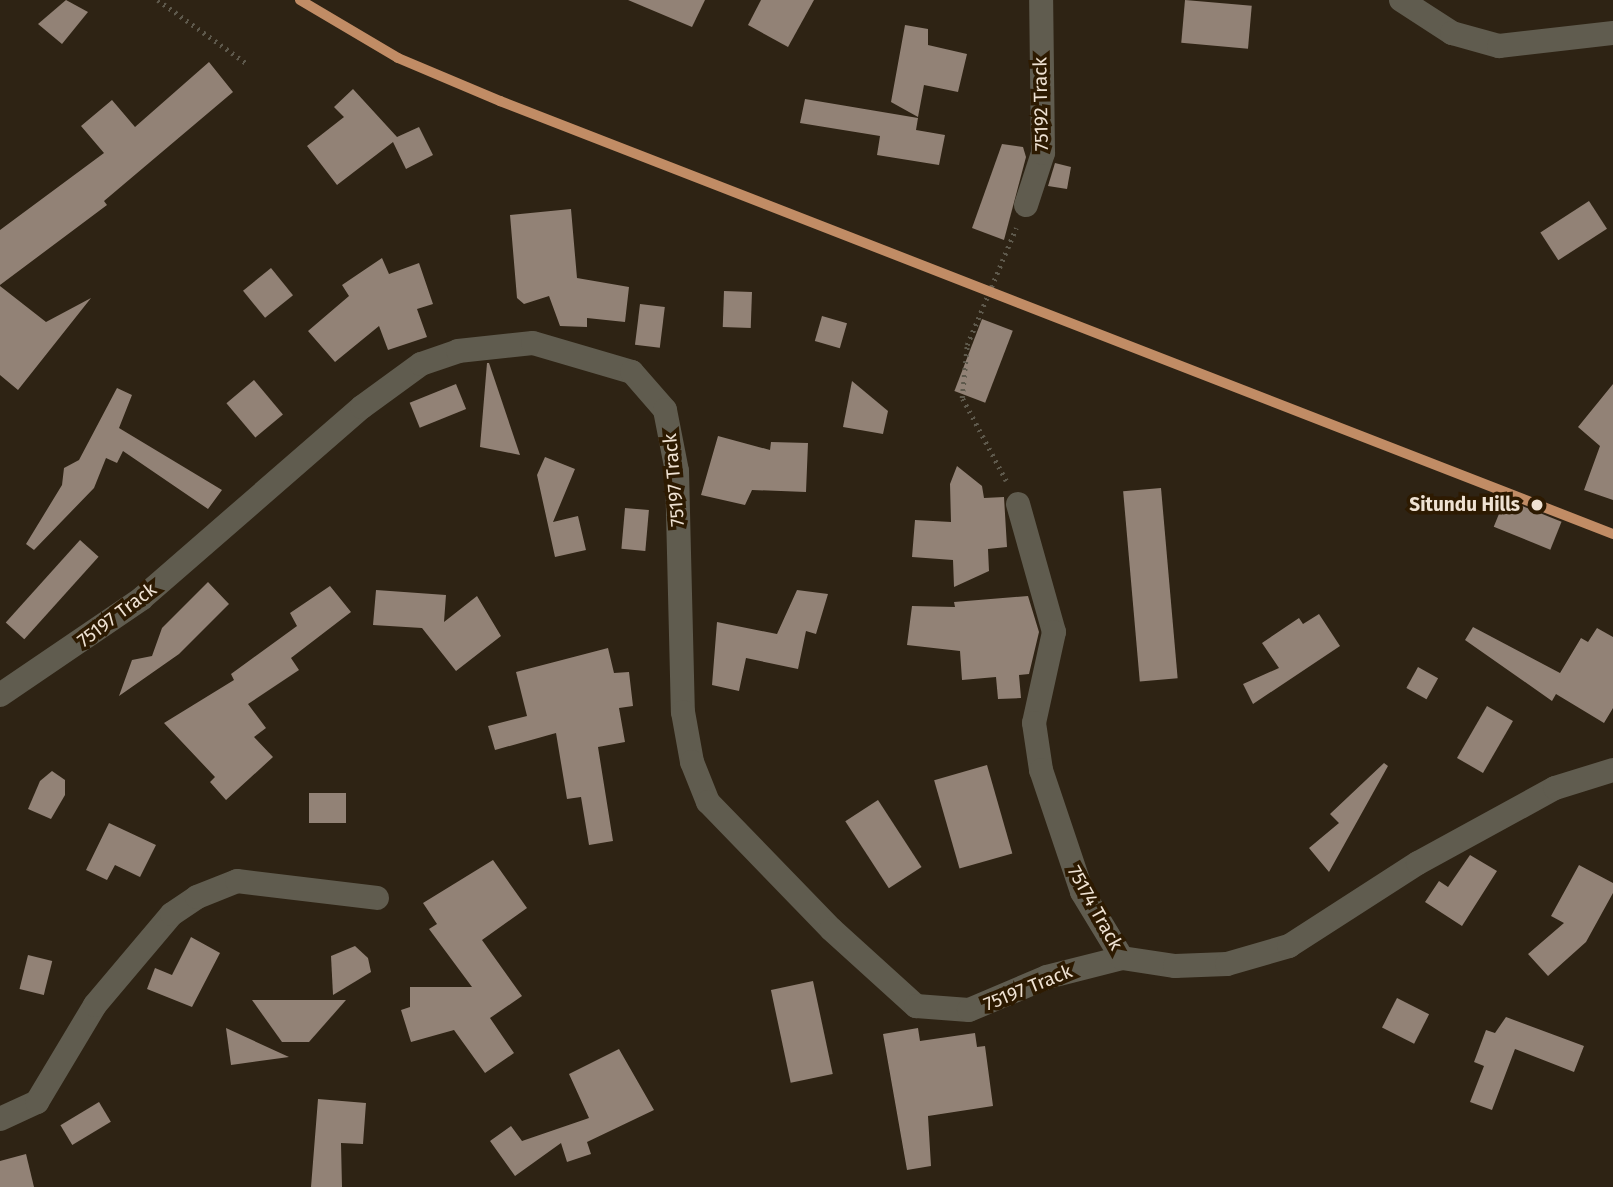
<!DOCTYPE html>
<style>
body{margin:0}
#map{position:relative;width:1613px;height:1187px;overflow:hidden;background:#2e2314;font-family:"Fira Sans",sans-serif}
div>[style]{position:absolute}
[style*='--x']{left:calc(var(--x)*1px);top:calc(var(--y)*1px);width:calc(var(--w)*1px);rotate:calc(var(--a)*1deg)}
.building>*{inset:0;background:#928276;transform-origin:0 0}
.path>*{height:4.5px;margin-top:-2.25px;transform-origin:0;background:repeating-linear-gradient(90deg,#5e594c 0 2px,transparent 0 7px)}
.street>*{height:24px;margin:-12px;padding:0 12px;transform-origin:12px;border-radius:12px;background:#605c4f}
.rail-1>*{height:10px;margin:-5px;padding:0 5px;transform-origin:5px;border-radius:5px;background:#c18c65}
.dots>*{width:19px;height:19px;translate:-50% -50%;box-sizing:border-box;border:4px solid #2d1a01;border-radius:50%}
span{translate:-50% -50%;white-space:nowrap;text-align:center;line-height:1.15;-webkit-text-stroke:7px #2d1a01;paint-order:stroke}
.street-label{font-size:19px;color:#efe2d3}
.stop-label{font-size:19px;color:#efe2d3;font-weight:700}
.right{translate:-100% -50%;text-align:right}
</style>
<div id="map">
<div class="building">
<div style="clip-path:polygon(66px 0,88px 12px,62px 44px,38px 24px)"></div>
<div style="clip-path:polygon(628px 0,705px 0,692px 27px)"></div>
<div style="clip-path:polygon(761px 0,814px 0,788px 47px,748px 25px)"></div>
<div style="left:1185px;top:0;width:67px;height:43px;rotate:5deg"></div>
<div style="clip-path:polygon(905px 25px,928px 29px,928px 45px,967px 54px,958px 92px,924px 85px,918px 117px,891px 102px)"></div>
<div style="clip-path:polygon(209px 62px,233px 92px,104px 201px,107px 205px,0 285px,0 230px,104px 153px,81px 126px,112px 100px,135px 127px)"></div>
<div style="clip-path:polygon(353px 89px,397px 137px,419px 127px,433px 155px,406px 169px,393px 142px,337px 185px,307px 146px,344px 117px,334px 107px)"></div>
<div style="clip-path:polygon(805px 99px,918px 118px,916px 130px,945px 135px,939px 165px,877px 155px,880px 136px,800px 123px)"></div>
<div style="clip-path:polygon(1002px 144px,1023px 147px,1026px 157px,1004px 240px,972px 228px)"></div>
<div style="clip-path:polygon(1055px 163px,1071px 167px,1067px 189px,1048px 186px)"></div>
<div style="left:1589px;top:201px;width:33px;height:58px;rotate:57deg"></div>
<div style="clip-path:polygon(571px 209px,577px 278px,629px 287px,625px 322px,587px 318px,587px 327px,560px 326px,549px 296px,524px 304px,517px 298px,510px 215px)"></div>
<div style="clip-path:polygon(382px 258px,389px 274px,419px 263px,433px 304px,417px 309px,427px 337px,388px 350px,379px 326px,335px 362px,308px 331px,349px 296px,342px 285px)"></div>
<div style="left:271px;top:268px;width:35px;height:36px;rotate:51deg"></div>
<div style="clip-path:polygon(0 286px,46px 322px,91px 298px,18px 390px,0 375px)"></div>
<div style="left:724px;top:291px;width:28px;height:36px;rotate:2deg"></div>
<div style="left:640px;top:304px;width:25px;height:41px;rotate:7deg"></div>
<div style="left:822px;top:316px;width:26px;height:26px;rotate:16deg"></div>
<div style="left:982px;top:319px;width:33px;height:77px;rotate:21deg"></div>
<div style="clip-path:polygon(487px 363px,489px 363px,520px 455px,480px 447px)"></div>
<div style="left:254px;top:380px;width:45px;height:36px;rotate:50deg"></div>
<div style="clip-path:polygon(852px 381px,888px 411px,883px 434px,843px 427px)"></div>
<div style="left:456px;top:384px;width:27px;height:50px;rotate:68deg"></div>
<div style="clip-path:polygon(1613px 384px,1613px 500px,1584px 490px,1600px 446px,1578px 427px)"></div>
<div style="clip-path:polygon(117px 388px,132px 395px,119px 428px,222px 490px,208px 509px,123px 451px,117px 463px,106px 458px,94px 488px,34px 550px,26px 544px,62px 485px,64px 468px,79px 460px)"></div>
<div style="clip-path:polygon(718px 436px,770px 450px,771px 442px,808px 443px,806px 492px,752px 490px,745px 505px,701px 495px)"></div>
<div style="clip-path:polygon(545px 457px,575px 469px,553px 522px,578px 516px,586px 550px,555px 557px,537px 475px)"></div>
<div style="clip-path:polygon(957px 466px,982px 486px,984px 498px,1004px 497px,1007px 547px,988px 549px,989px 571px,954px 587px,953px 560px,912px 557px,915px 520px,951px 522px,950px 484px)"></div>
<div style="left:1161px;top:488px;width:191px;height:38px;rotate:85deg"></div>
<div style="left:1505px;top:499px;width:61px;height:30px;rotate:22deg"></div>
<div style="left:625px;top:508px;width:24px;height:41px;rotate:5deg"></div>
<div style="left:80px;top:540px;width:25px;height:111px;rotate:42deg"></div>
<div style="clip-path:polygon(208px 582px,229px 604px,179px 654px,119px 696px,132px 660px,152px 656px,162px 628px)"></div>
<div style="clip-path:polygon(330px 586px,351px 612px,291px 658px,299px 670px,248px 704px,266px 728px,254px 737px,273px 757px,226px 800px,210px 782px,215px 777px,164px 723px,234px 680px,231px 674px,297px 626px,290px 613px)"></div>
<div style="clip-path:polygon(376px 590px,446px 595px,444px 622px,477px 596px,501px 636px,456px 671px,422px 628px,373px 625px)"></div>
<div style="clip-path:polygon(797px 590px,828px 594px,816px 634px,806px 631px,798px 669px,746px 658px,739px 691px,712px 685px,717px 622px,777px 634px)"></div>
<div style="clip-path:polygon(1028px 596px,1039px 632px,1029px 674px,1019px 675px,1021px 698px,998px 699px,996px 677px,962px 680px,960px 651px,907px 645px,912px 606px,955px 607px,954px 602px)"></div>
<div style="clip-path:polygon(1319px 614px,1340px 646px,1253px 704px,1243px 684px,1279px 668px,1262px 643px,1299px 618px,1303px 624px)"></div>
<div style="clip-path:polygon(1473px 627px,1560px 673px,1581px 638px,1588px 642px,1597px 628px,1613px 637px,1613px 708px,1604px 723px,1556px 694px,1552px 701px,1465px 640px)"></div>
<div style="clip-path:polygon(608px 648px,614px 673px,629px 672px,633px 706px,619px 708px,625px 742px,598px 747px,613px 841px,589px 845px,581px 797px,567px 799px,556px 733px,495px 750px,488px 726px,527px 716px,516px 672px)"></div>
<div style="left:1418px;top:667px;width:23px;height:24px;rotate:29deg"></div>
<div style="left:1487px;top:706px;width:30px;height:60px;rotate:30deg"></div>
<div style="clip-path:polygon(1384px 763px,1388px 766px,1329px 872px,1309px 848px,1339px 823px,1330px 814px)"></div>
<div style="left:987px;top:765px;width:92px;height:55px;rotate:74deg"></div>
<div style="clip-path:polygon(52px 771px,65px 780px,65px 795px,51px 819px,28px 809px,40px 781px)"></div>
<div style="left:309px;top:793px;width:37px;height:30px"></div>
<div style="left:878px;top:800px;width:80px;height:39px;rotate:57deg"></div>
<div style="clip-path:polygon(109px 823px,156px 845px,140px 877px,115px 865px,107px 880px,86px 870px)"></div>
<div style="clip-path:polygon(1470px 855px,1497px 871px,1462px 926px,1425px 902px,1439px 881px,1448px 887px)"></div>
<div style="clip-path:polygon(493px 860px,527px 908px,482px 940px,522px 996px,490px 1018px,514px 1053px,485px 1073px,454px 1030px,411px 1042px,401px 1010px,410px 1007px,410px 987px,472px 987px,429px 929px,437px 924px,423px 903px)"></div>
<div style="clip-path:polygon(1579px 865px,1613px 883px,1613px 893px,1586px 942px,1548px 976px,1528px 954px,1564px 923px,1551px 916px)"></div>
<div style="clip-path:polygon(191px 937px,220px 953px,192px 1007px,147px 989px,155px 968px,172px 975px)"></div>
<div style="clip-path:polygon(355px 946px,368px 958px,371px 972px,333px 995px,331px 956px)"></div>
<div style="left:28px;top:955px;width:25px;height:35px;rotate:14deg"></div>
<div style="left:813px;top:981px;width:95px;height:43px;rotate:78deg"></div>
<div style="left:1397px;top:998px;width:36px;height:33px;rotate:27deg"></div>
<div style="clip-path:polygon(252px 1000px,346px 1000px,309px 1042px,282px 1042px)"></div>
<div style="clip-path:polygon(1506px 1017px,1584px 1046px,1574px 1072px,1515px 1049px,1492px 1110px,1470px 1102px,1484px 1066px,1474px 1062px,1486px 1030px,1495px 1033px)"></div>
<div style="clip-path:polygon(226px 1028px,289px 1057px,231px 1065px)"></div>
<div style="clip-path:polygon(918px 1028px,920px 1041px,975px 1033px,977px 1047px,985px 1046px,993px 1106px,928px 1116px,931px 1166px,907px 1170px,883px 1034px)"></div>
<div style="clip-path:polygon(619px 1049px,654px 1110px,587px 1142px,591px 1154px,567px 1162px,561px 1143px,515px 1176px,490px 1141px,511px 1126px,522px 1141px,589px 1118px,569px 1074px)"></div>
<div style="clip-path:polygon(318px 1099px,366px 1103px,363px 1144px,341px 1143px,342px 1187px,311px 1187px)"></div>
<div style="left:99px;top:1102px;width:23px;height:45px;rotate:59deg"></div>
<div style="clip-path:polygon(26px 1154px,34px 1187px,0 1187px,0 1161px)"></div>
</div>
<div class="path">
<div style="--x:158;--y:0;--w:108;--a:35.6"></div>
<div style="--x:1006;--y:481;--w:94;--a:-117.9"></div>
<div style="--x:962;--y:398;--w:53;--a:-84.6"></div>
<div style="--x:967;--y:345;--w:127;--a:-67.3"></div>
</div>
<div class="street">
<div style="--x:1401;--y:0;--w:61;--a:32.9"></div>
<div style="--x:1452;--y:33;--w:49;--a:15.5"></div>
<div style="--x:1499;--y:46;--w:115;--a:-6.5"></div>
<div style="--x:1026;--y:205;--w:55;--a:-71.9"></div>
<div style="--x:1043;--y:153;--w:153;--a:-90.7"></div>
<div style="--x:1018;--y:504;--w:133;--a:74.3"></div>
<div style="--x:1054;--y:632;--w:93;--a:102.4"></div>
<div style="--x:1034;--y:723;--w:48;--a:81.5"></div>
<div style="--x:1041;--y:770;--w:129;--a:71.4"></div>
<div style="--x:1082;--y:892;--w:77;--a:58.8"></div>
<div style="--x:0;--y:695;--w:171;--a:-34.2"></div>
<div style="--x:141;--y:599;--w:293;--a:-41"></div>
<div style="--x:362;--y:407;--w:73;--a:-36.1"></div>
<div style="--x:421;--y:364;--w:39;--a:-19"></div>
<div style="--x:458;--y:351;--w:75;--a:-6.1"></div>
<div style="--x:533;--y:343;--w:103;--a:16.3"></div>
<div style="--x:632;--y:372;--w:50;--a:49"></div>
<div style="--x:665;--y:410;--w:62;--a:78.9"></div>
<div style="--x:677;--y:471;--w:241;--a:88.6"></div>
<div style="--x:683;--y:712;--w:51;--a:79.8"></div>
<div style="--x:692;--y:762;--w:43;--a:68.2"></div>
<div style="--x:708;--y:802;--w:177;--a:45.9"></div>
<div style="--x:831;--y:929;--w:115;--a:42.2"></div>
<div style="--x:916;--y:1006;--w:53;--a:4.3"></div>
<div style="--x:969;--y:1010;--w:85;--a:-22.9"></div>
<div style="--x:1047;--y:977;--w:77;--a:-14.2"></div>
<div style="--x:1122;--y:958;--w:54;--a:8.6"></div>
<div style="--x:1175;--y:966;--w:52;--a:-2.2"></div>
<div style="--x:1227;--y:964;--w:65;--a:-16.2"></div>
<div style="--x:1289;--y:946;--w:153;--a:-32.8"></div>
<div style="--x:1418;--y:863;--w:156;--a:-28.7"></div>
<div style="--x:1555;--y:788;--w:61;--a:-17.2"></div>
<div style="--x:0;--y:1119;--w:41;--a:-24.7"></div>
<div style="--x:37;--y:1102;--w:113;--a:-59.1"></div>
<div style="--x:95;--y:1005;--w:119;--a:-49.8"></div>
<div style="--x:172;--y:914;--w:30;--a:-34"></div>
<div style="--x:197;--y:897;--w:43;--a:-21.8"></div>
<div style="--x:237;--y:881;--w:141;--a:6.9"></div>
</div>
<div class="rail-1">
<div style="--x:300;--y:0;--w:114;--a:30.6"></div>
<div style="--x:398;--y:58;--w:111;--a:22.9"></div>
<div style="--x:500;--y:101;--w:1194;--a:21.26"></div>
</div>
<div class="dots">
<div style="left:1537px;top:505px;background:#efe2d3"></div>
</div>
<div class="street-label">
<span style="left:1041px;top:104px;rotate:-91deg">75192 Track</span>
<span style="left:674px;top:480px;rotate:-95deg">75197 Track</span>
<span style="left:117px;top:615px;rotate:-37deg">75197 Track</span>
<span style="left:1095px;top:908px;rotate:61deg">75174 Track</span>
<span style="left:1028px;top:988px;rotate:-22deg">75197 Track</span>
</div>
<div class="stop-label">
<span class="right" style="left:1520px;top:505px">Situndu Hills</span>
</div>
</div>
